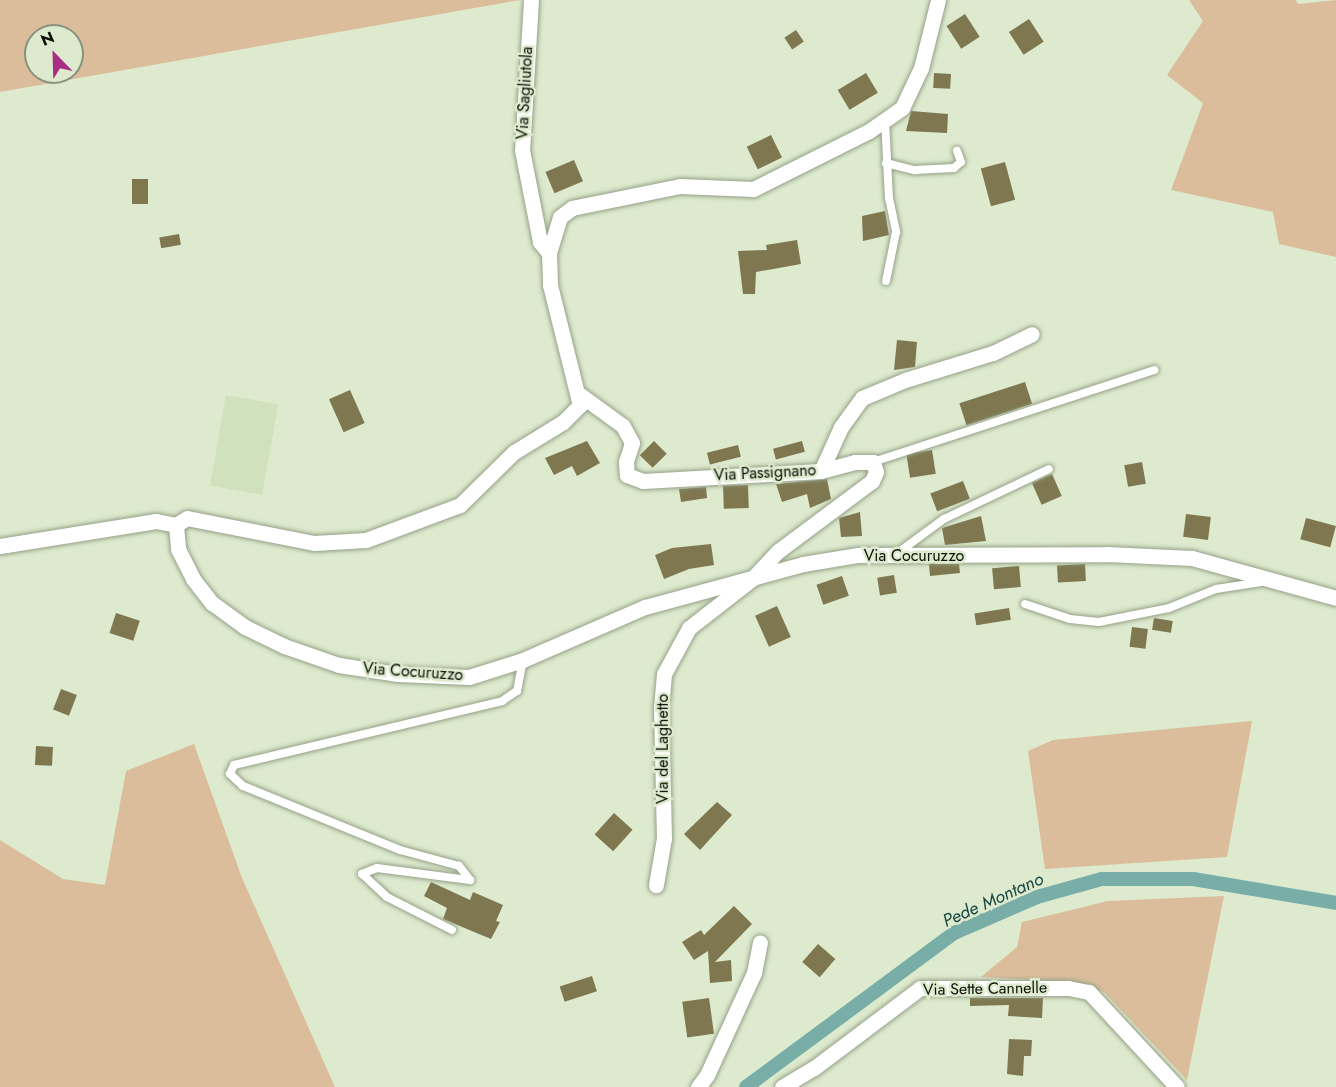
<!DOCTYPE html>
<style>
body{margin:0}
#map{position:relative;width:1336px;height:1087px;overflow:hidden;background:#ddeace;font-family:Jost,sans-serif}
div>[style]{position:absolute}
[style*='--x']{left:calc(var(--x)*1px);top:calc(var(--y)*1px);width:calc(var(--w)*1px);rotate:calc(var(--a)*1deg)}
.built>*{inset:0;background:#d0e1be;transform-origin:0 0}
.green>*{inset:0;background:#dbbd9b}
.canal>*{height:14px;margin:-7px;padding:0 7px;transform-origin:7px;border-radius:7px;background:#79aea8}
.building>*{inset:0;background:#7e774f;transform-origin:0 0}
.roads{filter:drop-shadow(0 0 2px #95a187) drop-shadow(0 0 2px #95a187)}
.lane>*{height:8px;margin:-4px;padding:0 4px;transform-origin:4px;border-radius:4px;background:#fff}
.street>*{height:15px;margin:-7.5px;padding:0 7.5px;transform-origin:7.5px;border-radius:7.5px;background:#fff}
span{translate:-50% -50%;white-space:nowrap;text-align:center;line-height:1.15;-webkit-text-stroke:5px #ddeace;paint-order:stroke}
.street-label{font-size:16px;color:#0b0f06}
.water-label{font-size:18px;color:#184844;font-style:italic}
.north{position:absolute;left:24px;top:24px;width:60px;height:60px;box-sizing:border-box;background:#ddeace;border:2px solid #89927e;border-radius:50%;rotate:337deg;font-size:16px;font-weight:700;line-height:24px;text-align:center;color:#0b0f06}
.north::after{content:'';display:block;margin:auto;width:21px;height:27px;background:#a82e82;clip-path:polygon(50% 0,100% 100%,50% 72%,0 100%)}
</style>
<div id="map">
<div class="built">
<div style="left:226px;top:395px;width:53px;height:92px;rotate:10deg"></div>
</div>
<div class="green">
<div style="clip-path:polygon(evenodd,0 0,520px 0,0 92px,0 0,36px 36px,72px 36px,72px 72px,36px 72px,36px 36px)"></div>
<div style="clip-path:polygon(1189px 0,1295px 0,1299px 4px,1336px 0,1336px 257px,1279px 244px,1273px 212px,1171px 190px,1203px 103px,1167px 75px,1203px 21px)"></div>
<div style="clip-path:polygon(1252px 721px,1227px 857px,1045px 869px,1028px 751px,1053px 740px)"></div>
<div style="clip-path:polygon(194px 744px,242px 878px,335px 1087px,0 1087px,0 840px,63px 879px,105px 885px,126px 771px)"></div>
<div style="clip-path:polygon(1224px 896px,1187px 1080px,1104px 992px,1072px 982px,981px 977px,1017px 947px,1022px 922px,1108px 901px)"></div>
</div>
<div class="canal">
<div style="--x:746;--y:1087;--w:259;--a:-36.5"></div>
<div style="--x:954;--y:933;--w:90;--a:-23.4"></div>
<div style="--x:1037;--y:897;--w:67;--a:-15.5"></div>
<div style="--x:1102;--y:879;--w:91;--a:0"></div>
<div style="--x:1193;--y:879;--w:145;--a:9.5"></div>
</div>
<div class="building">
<div style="left:965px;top:14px;width:27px;height:22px;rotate:57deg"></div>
<div style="left:1029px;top:19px;width:27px;height:24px;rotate:57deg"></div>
<div style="left:796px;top:30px;width:14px;height:14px;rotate:56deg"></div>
<div style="left:866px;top:73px;width:23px;height:33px;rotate:59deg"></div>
<div style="left:934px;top:73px;width:17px;height:15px;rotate:3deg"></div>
<div style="clip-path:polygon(911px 111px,948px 114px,947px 133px,906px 131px)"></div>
<div style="left:771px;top:135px;width:25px;height:27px;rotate:64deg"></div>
<div style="left:574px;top:160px;width:23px;height:31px;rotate:67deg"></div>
<div style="left:1005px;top:162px;width:39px;height:25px;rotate:75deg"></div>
<div style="left:132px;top:179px;width:16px;height:25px"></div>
<div style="clip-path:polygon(885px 211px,889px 235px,863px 241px,862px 216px)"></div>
<div style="left:179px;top:234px;width:11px;height:20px;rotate:80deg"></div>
<div style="clip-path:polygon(797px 240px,801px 264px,756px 272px,755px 294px,743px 294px,738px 251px,767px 250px,766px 245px)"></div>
<div style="clip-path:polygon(897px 340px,917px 342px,915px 367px,894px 370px)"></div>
<div style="left:1025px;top:382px;width:23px;height:69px;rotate:72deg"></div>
<div style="left:350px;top:390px;width:36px;height:23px;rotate:66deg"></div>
<div style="clip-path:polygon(587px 441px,600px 463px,577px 476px,572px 466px,554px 475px,545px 458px)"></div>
<div style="left:654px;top:441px;width:18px;height:20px;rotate:45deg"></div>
<div style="left:802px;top:441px;width:11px;height:30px;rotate:75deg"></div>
<div style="left:738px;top:445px;width:12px;height:32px;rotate:76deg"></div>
<div style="left:932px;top:450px;width:24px;height:26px;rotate:81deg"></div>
<div style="left:1142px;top:462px;width:22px;height:18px;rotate:80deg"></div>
<div style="left:1052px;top:474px;width:24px;height:22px;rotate:66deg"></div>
<div style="clip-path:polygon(827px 479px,831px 499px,810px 508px,807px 494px,782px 502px,776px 484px)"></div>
<div style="left:963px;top:481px;width:19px;height:35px;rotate:69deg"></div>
<div style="left:748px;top:485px;width:23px;height:25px;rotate:88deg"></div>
<div style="clip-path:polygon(706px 487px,707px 498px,681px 502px,679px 489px)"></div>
<div style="clip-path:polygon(860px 512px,862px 536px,841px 537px,839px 518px)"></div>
<div style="left:1186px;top:514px;width:25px;height:23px;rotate:7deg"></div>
<div style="clip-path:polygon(981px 516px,986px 541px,945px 545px,942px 528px)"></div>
<div style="left:1306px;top:518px;width:31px;height:22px;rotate:15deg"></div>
<div style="clip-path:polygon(711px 544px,714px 565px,689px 569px,664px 579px,655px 555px,672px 548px)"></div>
<div style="clip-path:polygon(929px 564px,959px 564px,960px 573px,930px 576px)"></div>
<div style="left:1085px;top:564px;width:17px;height:28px;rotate:87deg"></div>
<div style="left:1019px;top:566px;width:21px;height:27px;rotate:85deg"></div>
<div style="left:894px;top:575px;width:18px;height:17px;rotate:81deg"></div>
<div style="left:842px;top:576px;width:21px;height:27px;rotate:71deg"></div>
<div style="left:777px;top:606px;width:34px;height:24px;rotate:66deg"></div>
<div style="left:1009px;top:608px;width:12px;height:35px;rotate:81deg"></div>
<div style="left:116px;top:613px;width:25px;height:21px;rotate:18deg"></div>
<div style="left:1154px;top:618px;width:19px;height:12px;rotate:9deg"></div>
<div style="left:1132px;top:627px;width:16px;height:20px;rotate:7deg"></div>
<div style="left:61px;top:689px;width:17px;height:22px;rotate:21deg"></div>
<div style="left:36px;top:746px;width:17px;height:19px;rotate:3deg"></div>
<div style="clip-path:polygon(717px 802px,732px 815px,700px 850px,684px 834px)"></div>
<div style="left:614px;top:813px;width:25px;height:29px;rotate:42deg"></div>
<div style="clip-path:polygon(431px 882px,470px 900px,473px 892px,503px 905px,496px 921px,500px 922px,491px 939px,443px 919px,447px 908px,424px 896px)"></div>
<div style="clip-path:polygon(734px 906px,752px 924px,715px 962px,731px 960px,732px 981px,710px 983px,708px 951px,694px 960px,682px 942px,701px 930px,704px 935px)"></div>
<div style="left:818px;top:944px;width:23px;height:24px;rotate:41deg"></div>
<div style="left:592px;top:976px;width:16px;height:34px;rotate:72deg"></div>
<div style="left:709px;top:998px;width:36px;height:27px;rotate:82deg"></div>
<div style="clip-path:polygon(970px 998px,1043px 998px,1042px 1018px,1008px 1016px,1009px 1005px,970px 1006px)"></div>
<div style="clip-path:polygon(1009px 1039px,1032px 1040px,1031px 1056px,1024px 1056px,1023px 1076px,1007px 1074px)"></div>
</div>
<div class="roads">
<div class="lane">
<div style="--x:885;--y:120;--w:78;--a:87.1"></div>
<div style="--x:889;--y:198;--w:35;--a:78"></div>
<div style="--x:896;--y:232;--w:50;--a:101.5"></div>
<div style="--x:886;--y:163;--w:30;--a:14"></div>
<div style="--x:915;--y:170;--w:39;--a:-3"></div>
<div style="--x:954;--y:168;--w:9;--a:-41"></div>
<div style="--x:961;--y:162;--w:12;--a:-110"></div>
<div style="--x:873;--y:462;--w:296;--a:-18.1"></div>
<div style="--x:899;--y:552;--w:56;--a:-36.3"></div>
<div style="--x:944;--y:519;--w:116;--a:-25.5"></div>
<div style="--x:1025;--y:604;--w:47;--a:18.4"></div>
<div style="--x:1070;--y:619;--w:29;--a:6"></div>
<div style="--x:1099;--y:622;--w:71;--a:-11.3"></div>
<div style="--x:1169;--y:608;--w:51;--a:-22"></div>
<div style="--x:1216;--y:589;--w:47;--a:-8.7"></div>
<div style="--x:452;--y:930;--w:73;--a:-153.1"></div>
<div style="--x:387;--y:897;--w:34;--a:-137"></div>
<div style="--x:362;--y:874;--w:16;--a:-22"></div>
<div style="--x:377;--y:868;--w:94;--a:7.4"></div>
<div style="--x:470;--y:880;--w:18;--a:-128"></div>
<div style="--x:459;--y:866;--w:61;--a:-164.8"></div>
<div style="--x:400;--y:850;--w:170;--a:-157.8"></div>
<div style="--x:243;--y:786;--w:18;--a:-137"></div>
<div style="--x:230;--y:774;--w:10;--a:-66"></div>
<div style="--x:234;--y:765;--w:276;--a:-13.4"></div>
<div style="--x:502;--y:701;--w:18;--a:-34"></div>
<div style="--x:517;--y:691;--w:32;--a:-79"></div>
</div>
<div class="street">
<div style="--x:531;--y:0;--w:150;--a:93.4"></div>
<div style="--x:522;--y:150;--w:94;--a:78.9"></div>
<div style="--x:540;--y:242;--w:14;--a:51"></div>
<div style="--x:938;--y:0;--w:70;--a:104"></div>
<div style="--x:921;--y:68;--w:44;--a:115.4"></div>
<div style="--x:902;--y:108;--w:40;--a:145.1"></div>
<div style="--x:869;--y:131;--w:130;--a:153.4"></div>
<div style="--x:753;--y:189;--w:73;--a:-177.6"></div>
<div style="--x:680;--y:186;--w:110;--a:168.5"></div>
<div style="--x:572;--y:208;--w:15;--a:143"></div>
<div style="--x:560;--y:217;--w:38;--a:107"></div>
<div style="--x:549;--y:253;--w:32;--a:88"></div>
<div style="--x:550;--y:285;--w:124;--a:76"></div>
<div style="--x:580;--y:405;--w:24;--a:135"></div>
<div style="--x:563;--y:422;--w:57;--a:148.5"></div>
<div style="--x:514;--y:452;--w:76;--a:135.5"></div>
<div style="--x:460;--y:505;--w:100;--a:159.6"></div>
<div style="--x:366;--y:540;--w:52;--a:176.7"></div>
<div style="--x:314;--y:543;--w:129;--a:-168.9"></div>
<div style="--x:187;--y:518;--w:13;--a:148"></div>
<div style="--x:176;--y:525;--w:24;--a:85"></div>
<div style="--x:178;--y:549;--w:34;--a:63"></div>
<div style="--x:193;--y:579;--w:31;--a:52"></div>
<div style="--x:212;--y:603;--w:41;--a:36"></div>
<div style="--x:245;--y:627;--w:43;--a:26"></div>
<div style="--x:284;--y:646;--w:58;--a:19.1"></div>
<div style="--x:339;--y:665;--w:60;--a:8.7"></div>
<div style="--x:398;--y:674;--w:71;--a:2.4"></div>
<div style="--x:469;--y:677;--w:57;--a:-17.5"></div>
<div style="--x:523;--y:660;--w:133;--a:-23.5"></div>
<div style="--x:645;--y:607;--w:164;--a:-15.2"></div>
<div style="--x:803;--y:564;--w:56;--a:-9.3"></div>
<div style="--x:858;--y:555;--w:249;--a:-0.2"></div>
<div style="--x:1107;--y:554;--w:85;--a:2.7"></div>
<div style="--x:1192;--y:558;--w:149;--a:15.5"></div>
<div style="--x:579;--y:394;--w:54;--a:36"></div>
<div style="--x:623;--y:426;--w:19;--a:62"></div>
<div style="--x:632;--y:443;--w:20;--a:108"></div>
<div style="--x:626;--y:462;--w:13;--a:86"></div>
<div style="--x:627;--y:475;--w:17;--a:21"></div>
<div style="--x:643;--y:481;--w:178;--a:-3.2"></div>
<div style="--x:821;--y:471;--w:35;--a:-15"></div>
<div style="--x:855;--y:462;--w:18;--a:0"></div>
<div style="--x:873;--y:462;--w:10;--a:73"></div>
<div style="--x:876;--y:472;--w:10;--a:114"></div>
<div style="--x:872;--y:481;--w:117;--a:143.3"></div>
<div style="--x:778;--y:551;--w:37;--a:133"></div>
<div style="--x:753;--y:578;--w:81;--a:142"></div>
<div style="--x:689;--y:628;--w:52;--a:118.5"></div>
<div style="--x:664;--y:674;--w:32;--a:95"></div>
<div style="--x:661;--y:706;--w:132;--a:88.7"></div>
<div style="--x:664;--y:838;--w:48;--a:99.7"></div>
<div style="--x:821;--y:471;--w:48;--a:-65.6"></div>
<div style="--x:841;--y:427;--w:36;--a:-54"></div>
<div style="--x:862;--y:398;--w:47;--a:-22.7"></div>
<div style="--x:905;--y:380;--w:92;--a:-17.1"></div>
<div style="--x:993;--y:353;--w:43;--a:-26"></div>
<div style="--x:0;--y:546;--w:158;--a:-9.1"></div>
<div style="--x:156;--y:521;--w:20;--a:11"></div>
<div style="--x:698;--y:1087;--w:15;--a:-53"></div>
<div style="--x:707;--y:1075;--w:112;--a:-65.3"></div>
<div style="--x:754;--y:973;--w:31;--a:-79"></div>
<div style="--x:782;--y:1087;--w:37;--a:-31"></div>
<div style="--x:814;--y:1068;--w:133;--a:-37"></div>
<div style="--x:920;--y:988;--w:148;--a:0"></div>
<div style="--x:1068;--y:988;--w:21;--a:11"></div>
<div style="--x:1089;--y:992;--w:129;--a:47.2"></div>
</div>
</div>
<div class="street-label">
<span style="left:525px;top:93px;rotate:-87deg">Via Sagliutola</span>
<span style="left:765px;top:473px;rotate:-3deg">Via Passignano</span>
<span style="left:914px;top:556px">Via Cocuruzzo</span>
<span style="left:413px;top:672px;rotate:4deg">Via Cocuruzzo</span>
<span style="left:663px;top:749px;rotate:-90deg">Via del Laghetto</span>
<span style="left:985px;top:989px;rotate:-1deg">Via Sette Cannelle</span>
</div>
<div class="water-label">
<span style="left:993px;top:900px;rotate:-24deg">Pede Montano</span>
</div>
<div class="north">N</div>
</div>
